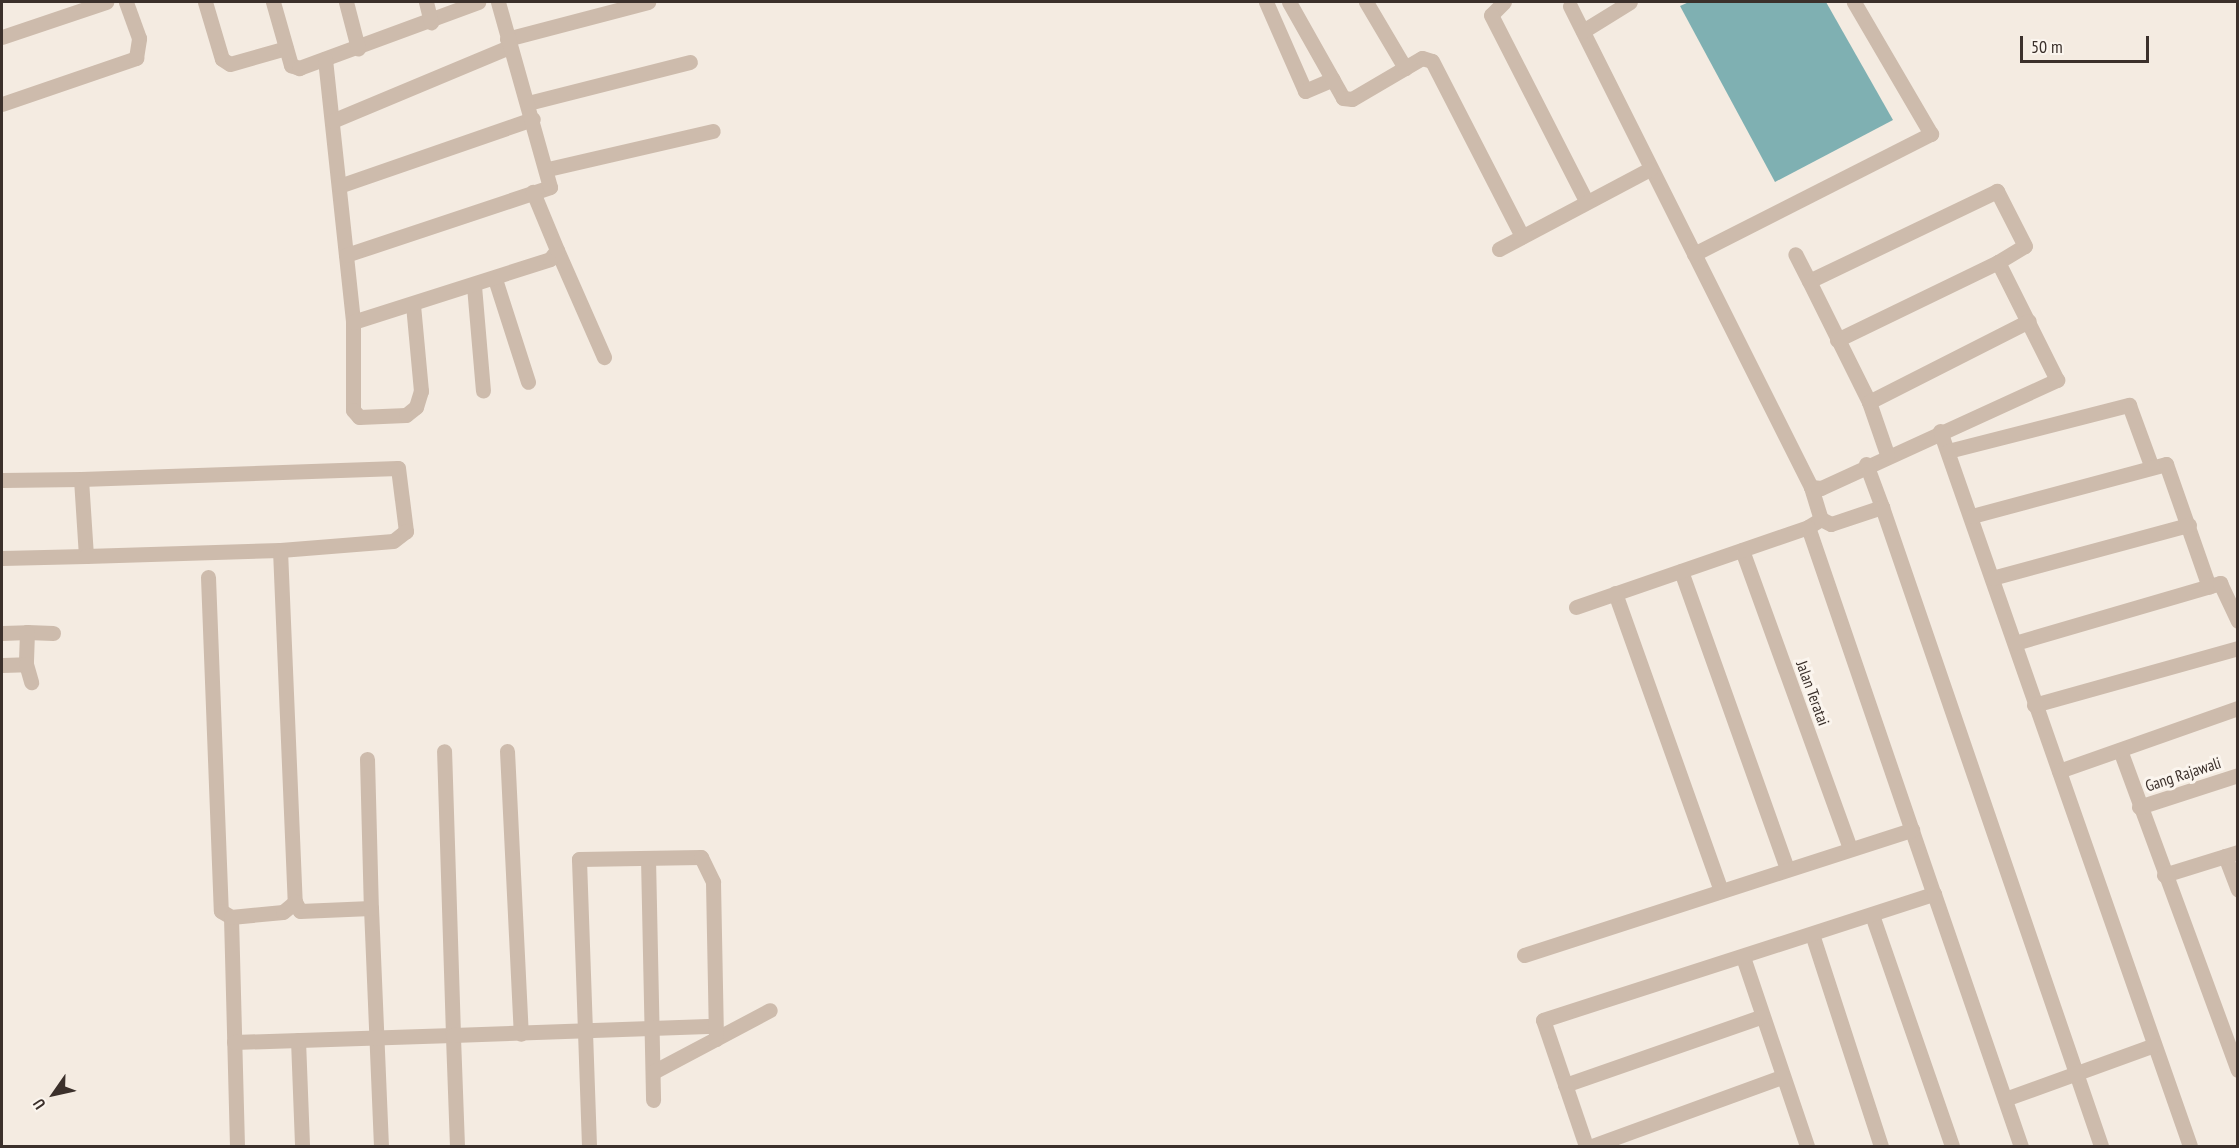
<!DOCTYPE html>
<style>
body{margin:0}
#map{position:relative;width:2239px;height:1148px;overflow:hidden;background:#f4ebe1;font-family:"PT Sans Narrow",sans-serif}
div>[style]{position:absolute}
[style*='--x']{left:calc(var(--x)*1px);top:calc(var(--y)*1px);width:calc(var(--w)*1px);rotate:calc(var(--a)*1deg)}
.water>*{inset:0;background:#7fb0b2}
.minor>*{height:15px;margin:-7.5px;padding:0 7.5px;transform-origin:7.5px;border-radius:7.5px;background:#cdbbac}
span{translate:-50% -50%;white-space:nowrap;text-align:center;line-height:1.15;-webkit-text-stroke:6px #fbf5ee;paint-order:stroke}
.street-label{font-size:16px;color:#3b302b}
.frame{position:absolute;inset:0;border:3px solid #3b302b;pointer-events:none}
.north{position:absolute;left:24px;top:1064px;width:60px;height:60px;-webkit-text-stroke:4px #fbf5ee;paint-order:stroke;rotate:236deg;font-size:16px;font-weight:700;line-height:24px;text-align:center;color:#3b302b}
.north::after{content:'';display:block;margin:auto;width:21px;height:27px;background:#3b302b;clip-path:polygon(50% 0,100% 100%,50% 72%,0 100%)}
.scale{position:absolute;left:2020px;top:36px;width:129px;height:27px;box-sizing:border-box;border:3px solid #3b302b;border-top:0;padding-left:8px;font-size:18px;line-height:21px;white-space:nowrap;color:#3b302b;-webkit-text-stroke:4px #fbf5ee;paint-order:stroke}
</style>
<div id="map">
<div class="water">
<div style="clip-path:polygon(1689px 2px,1826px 2px,1893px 120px,1775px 182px,1680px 6px)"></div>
</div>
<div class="minor">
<div style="--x:205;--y:2;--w:59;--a:73.4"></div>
<div style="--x:222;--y:59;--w:9;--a:32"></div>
<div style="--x:230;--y:64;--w:58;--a:-15.9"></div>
<div style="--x:273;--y:2;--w:66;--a:74.1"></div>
<div style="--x:291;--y:65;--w:9;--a:21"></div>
<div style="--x:299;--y:68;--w:191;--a:-20.2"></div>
<div style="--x:346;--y:2;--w:48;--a:75.4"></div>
<div style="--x:426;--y:2;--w:21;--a:76"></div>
<div style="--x:1266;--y:2;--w:97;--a:66.3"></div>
<div style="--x:1305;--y:91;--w:30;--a:-23"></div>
<div style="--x:1289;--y:2;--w:110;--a:60.6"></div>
<div style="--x:1343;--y:98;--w:9;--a:6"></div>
<div style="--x:1352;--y:99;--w:81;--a:-30.4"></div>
<div style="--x:1422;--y:58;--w:10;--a:17"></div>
<div style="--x:1432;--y:61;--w:197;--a:62.8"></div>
<div style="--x:1366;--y:2;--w:77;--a:59.4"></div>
<div style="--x:1504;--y:2;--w:18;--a:135"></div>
<div style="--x:1491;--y:15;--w:209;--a:62.9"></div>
<div style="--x:1570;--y:6;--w:538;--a:63.39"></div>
<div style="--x:1811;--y:487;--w:10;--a:6"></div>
<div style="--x:1821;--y:488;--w:260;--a:-24.6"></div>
<div style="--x:2057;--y:380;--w:132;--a:-116.6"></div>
<div style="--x:1998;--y:262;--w:31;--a:-31"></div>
<div style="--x:2025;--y:246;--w:62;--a:-117"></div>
<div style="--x:1997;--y:191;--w:208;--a:154.4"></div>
<div style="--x:1809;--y:281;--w:30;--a:-117"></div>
<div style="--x:1583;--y:31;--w:55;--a:-31.7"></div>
<div style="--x:2;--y:37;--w:110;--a:-18.6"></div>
<div style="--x:507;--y:39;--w:146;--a:-14.7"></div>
<div style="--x:325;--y:59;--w:264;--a:83.9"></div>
<div style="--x:353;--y:322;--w:88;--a:90"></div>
<div style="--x:353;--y:410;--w:9;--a:49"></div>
<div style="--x:359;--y:417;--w:47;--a:-2.4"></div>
<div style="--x:406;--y:415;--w:13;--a:-39"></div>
<div style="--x:416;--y:407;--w:17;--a:-73"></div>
<div style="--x:421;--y:391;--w:87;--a:-95.3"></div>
<div style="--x:528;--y:103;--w:167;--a:-14.2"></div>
<div style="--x:2;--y:104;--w:142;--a:-18.9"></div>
<div style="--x:136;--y:58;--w:20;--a:-81"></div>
<div style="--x:139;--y:38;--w:38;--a:-110"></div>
<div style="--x:332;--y:121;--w:192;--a:-22.7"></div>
<div style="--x:548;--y:169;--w:169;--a:-13"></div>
<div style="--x:339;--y:186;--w:205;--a:-19.1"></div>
<div style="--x:1499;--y:249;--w:171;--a:-27.9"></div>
<div style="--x:557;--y:250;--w:117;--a:66.3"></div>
<div style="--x:1694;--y:254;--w:266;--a:-26.9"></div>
<div style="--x:1931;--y:134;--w:153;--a:-120.3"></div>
<div style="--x:346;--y:255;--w:215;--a:-18.4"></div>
<div style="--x:550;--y:187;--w:192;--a:-105.7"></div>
<div style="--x:495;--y:279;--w:108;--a:72.2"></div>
<div style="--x:1809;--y:281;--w:135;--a:63.6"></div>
<div style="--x:1869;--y:402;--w:55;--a:70.9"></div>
<div style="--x:474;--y:286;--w:105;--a:85.1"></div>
<div style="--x:353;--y:322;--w:207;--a:-17.7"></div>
<div style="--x:550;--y:259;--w:11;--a:-52"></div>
<div style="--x:557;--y:250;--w:63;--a:-112.5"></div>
<div style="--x:1837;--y:340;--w:179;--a:-25.8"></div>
<div style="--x:1869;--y:402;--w:179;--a:-26.9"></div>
<div style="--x:1940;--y:431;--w:757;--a:70.73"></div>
<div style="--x:1948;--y:451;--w:187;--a:-14.3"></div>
<div style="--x:2129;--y:405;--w:64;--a:69.9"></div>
<div style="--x:1866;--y:464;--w:46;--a:69.6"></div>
<div style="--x:81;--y:479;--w:317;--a:-2"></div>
<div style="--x:398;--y:468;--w:64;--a:82.8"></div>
<div style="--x:406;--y:531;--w:16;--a:142"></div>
<div style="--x:393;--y:541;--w:113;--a:175.4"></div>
<div style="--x:2;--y:480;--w:79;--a:-0.7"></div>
<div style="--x:81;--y:479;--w:77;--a:86.3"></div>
<div style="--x:86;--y:556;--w:84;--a:178.6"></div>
<div style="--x:1811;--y:487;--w:34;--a:73"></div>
<div style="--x:1821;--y:519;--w:11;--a:27"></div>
<div style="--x:1831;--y:524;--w:54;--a:-18.4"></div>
<div style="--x:1882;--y:507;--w:675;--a:71.08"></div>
<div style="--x:1972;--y:516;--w:201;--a:-15"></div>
<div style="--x:2166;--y:464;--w:130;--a:70.7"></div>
<div style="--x:1821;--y:519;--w:15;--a:148"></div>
<div style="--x:1808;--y:527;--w:388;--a:71.1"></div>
<div style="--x:1742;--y:550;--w:317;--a:70.1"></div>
<div style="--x:86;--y:556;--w:194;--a:-1.8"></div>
<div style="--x:280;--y:550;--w:352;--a:87.6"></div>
<div style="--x:295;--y:902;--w:10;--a:61"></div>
<div style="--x:300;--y:911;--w:71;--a:-2.4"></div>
<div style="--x:371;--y:908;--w:238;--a:87.6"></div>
<div style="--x:1681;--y:571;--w:316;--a:70.4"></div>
<div style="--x:208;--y:577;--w:334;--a:87.8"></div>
<div style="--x:221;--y:911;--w:12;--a:31"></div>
<div style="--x:231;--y:917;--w:229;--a:88.5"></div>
<div style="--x:1992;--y:578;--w:204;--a:-15.1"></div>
<div style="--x:1615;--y:593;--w:316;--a:70.4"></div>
<div style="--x:1576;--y:607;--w:245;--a:-19"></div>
<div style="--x:27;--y:632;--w:26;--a:2"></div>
<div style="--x:2;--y:633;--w:25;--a:-2"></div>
<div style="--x:27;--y:632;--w:32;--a:92"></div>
<div style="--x:2015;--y:643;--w:214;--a:-16.3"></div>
<div style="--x:2220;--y:583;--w:42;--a:64.7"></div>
<div style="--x:2;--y:665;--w:24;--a:-2"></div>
<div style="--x:26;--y:664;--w:19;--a:74"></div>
<div style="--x:2034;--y:705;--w:212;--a:-15.6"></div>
<div style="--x:2120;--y:750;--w:341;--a:69.8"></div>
<div style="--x:507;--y:751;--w:283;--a:87.2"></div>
<div style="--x:367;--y:759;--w:149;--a:88.5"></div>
<div style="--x:2059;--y:771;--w:190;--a:-19.4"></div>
<div style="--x:2139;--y:807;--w:104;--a:-17.9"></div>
<div style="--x:2225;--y:856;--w:36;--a:69"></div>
<div style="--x:648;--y:858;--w:242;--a:88.8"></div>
<div style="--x:2164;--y:875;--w:77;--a:-17.3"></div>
<div style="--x:1872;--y:915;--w:244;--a:70.9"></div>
<div style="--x:231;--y:917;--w:52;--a:-5.5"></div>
<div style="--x:283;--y:912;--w:16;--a:-40"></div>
<div style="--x:1812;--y:934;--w:223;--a:72"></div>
<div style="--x:1524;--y:955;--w:408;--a:-17.9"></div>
<div style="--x:1743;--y:957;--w:200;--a:71.3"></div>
<div style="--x:298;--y:1040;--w:106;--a:87.8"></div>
<div style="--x:234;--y:1042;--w:219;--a:-1.8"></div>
<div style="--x:453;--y:1035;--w:284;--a:-91.8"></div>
<div style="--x:653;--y:1072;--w:132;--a:-27.9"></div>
<div style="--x:1565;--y:1085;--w:207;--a:-19.2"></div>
<div style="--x:2005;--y:1099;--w:158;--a:-19.9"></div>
<div style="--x:457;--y:1146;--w:111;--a:-92.1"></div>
<div style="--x:453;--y:1035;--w:262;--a:-2"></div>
<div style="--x:589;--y:1146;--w:287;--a:-92"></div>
<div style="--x:579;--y:859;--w:122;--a:-0.9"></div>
<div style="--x:701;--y:857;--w:28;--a:64"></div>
<div style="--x:713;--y:882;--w:157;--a:88.9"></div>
<div style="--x:1586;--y:1146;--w:133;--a:-108.8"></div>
<div style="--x:1543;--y:1020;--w:411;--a:-17.9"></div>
<div style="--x:1934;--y:894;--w:267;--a:71"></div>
<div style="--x:1592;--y:1146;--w:202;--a:-20"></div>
</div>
<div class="street-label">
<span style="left:1813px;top:693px;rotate:70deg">Jalan Teratai</span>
<span style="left:2183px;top:774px;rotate:-18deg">Gang Rajawali</span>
</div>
<div class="frame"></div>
<div class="north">U</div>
<div class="scale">50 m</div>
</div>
